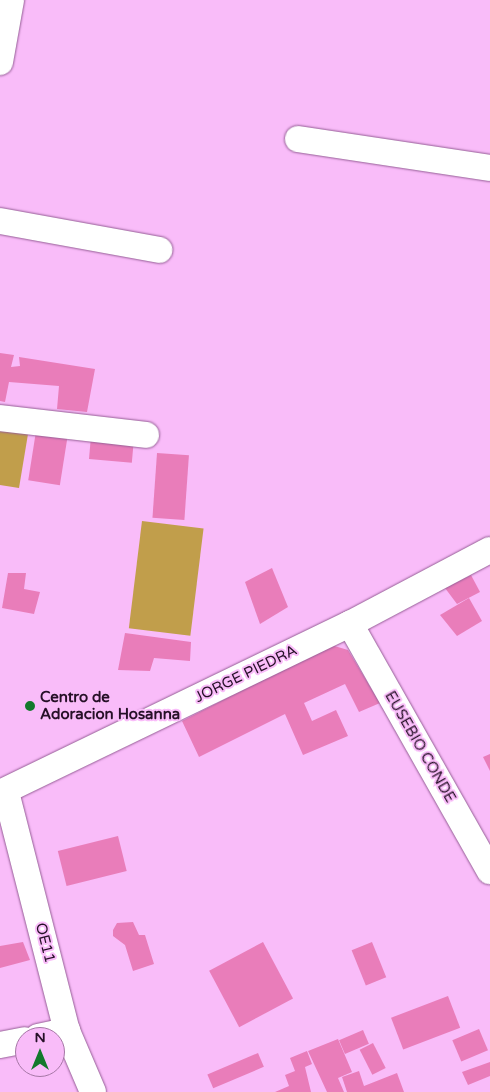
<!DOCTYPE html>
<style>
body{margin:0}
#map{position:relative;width:490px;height:1092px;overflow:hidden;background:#f9bcf9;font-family:"Varela Round",sans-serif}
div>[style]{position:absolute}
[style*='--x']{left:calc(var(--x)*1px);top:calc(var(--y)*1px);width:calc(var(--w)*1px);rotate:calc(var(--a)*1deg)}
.green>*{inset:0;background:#c19e4b;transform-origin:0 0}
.building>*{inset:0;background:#e97dba;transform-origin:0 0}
.roads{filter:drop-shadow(0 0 1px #955e96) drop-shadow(0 0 1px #955e96)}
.minor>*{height:26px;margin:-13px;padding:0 13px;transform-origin:13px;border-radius:13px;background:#fff}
.dots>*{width:14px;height:14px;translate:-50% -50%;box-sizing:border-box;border:2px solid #f9bcf9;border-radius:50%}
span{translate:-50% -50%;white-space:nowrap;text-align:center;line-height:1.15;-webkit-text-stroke:4px #f9bcf9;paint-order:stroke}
.street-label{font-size:15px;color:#261027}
.poi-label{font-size:15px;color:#261027;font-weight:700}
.left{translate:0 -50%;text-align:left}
.north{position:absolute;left:15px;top:1027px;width:50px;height:50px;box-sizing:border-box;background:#f9bcf9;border:1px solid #a577a5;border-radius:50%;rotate:0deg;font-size:14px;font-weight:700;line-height:20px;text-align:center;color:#261027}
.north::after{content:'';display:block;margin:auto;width:18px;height:22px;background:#13792c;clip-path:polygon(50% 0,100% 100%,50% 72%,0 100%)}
</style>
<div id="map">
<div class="green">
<div style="clip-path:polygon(0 428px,28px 434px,19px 488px,0 485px)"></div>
<div style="left:142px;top:521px;width:62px;height:108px;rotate:7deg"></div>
</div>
<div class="building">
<div style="clip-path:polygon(0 353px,14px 355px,11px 367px,20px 366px,19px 357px,95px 369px,87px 412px,57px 409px,59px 386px,9px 382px,5px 402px,0 401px)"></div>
<div style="left:37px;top:425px;width:32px;height:56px;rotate:9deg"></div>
<div style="left:91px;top:436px;width:43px;height:23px;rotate:5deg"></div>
<div style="left:157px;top:453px;width:32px;height:65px;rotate:4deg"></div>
<div style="clip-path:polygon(272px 568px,288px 607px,260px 624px,245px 582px)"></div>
<div style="clip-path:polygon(8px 573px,26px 573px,24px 589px,40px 592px,34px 614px,2px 608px)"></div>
<div style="clip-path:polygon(471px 575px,480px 592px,457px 604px,445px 588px)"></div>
<div style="clip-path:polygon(469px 598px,482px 621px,457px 636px,440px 615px)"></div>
<div style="clip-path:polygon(125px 633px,191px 642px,190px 661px,154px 658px,150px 671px,118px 670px)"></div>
<div style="clip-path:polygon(331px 645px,348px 650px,380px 703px,359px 712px,345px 684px,304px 703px,312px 721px,336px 710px,348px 736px,303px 755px,285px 714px,199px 757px,182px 721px)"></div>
<div style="clip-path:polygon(490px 754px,490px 771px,483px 757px)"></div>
<div style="left:118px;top:836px;width:36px;height:62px;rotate:76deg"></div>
<div style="clip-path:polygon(133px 922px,139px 935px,145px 935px,154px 964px,133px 971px,125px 945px,113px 936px,113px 930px,117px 923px)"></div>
<div style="clip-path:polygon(23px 942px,30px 960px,0 968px,0 946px)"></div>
<div style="left:263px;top:942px;width:64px;height:61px;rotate:62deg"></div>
<div style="left:372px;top:942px;width:38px;height:22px;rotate:68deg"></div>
<div style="left:448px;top:996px;width:34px;height:61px;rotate:69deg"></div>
<div style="left:479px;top:1029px;width:23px;height:29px;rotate:67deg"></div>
<div style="left:363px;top:1030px;width:15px;height:26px;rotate:67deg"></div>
<div style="clip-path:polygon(338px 1039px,352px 1072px,338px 1078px,344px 1092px,327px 1092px,308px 1051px)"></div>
<div style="left:373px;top:1043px;width:28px;height:15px;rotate:63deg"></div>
<div style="clip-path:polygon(307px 1051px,312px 1064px,305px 1067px,311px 1092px,275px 1092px,289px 1086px,285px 1075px,295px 1071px,290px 1058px)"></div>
<div style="left:258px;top:1053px;width:15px;height:55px;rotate:67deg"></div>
<div style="clip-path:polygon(490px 1062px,490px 1076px,468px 1085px,462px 1072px)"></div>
<div style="clip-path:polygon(359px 1071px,364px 1086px,397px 1073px,404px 1092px,347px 1092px,342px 1077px)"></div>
</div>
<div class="roads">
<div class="minor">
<div style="--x:0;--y:62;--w:63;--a:-79.9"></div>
<div style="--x:298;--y:139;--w:194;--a:8.6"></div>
<div style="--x:0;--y:221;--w:162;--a:10.3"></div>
<div style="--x:0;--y:418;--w:147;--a:6.6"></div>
<div style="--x:350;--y:624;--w:284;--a:60.5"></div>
<div style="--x:6;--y:792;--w:247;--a:75.7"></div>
<div style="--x:67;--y:1031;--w:66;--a:66.9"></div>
<div style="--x:0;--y:793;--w:389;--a:-25.8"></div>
<div style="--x:350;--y:624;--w:158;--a:-27.9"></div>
<div style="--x:38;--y:1037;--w:30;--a:-12"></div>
<div style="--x:0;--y:1045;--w:25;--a:-11"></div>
</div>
</div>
<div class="dots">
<div style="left:30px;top:706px;background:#13792c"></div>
</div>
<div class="street-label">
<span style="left:246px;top:674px;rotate:-26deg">JORGE PIEDRA</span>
<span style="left:420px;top:747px;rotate:60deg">EUSEBIO CONDE</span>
<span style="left:45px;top:943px;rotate:76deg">OE11</span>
</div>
<div class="poi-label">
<span class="left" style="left:40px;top:706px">Centro de<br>Adoracion Hosanna</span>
</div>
<div class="north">N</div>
</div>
